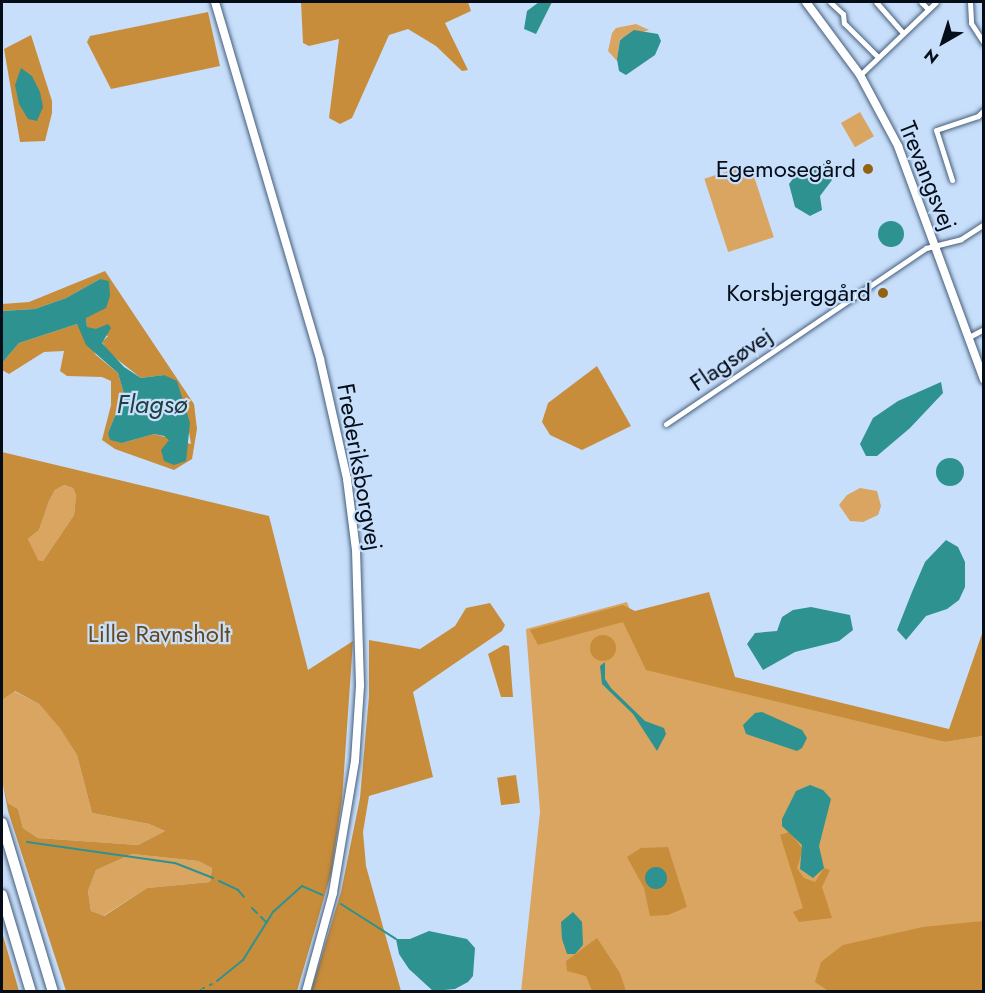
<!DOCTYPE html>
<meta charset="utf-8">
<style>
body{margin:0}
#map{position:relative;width:985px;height:993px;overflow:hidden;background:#c8dffb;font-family:Jost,sans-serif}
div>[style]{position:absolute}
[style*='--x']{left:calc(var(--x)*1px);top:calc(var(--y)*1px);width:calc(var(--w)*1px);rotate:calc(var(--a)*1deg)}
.green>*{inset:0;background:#d9a560;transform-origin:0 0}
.forest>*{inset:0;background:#c88d3b;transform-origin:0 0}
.round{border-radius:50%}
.water>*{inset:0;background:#2d9290}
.stream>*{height:2px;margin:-1px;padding:0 1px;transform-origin:1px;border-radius:1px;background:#2d9290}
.roads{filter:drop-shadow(0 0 2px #445e7b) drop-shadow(0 0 2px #445e7b)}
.street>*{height:5px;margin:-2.5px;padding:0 2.5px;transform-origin:2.5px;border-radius:2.5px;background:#fff}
.secondary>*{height:8px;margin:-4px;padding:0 4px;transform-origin:4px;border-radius:4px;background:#fff}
.highway>*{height:10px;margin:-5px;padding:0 5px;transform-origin:5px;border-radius:5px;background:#fff}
.dots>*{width:16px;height:16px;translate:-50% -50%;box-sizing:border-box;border:3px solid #c8dffb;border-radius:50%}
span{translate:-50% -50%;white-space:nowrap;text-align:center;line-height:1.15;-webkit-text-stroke:4.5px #c8dffb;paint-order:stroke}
.poi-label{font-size:24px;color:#040d18}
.right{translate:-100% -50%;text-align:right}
.street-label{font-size:24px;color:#040d18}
.park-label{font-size:24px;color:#66471b}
.water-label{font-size:26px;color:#213f3e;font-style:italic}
.frame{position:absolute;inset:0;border:3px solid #040d18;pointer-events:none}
.north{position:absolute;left:913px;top:12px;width:60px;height:60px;-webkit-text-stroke:4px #c8dffb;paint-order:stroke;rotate:219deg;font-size:16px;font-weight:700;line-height:24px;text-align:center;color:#040d18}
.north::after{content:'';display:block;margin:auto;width:21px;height:27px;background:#040d18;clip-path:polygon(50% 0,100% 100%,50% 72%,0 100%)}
</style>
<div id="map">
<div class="green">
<div style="clip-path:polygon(636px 24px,658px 34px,649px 30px,620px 39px,617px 61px,608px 51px,612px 33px,616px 28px)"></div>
<div style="left:860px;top:112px;width:28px;height:22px;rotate:60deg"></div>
<div style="left:750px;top:164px;width:77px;height:48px;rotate:72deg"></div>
<div style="clip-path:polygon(64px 485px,73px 488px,76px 495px,74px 515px,43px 561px,37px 560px,28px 539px,39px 530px,49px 501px,55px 490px)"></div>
<div style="clip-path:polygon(860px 488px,877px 491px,881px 506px,878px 515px,863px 522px,850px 521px,839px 505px,847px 495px)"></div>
<div style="clip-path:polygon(627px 602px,651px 666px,735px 683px,945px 742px,983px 736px,983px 991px,521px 992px,540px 812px,526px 629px)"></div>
<div style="clip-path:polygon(14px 691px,39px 704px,61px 728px,77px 755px,92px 813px,149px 824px,165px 831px,138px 845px,38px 838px,23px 828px,18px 809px,8px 803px,2px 779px,2px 700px)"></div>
<div style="clip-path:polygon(132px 854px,198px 861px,212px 868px,210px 882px,147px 888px,103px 916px,91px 911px,88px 891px,96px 870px)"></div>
</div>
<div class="forest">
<div style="clip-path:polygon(301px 2px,468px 2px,471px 11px,445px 23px,468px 70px,462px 71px,436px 46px,408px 29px,389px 35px,352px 118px,340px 124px,329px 118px,339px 39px,309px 46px,303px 43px)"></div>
<div style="clip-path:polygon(208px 12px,220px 66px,111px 89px,87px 42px,90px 36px)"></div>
<div style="clip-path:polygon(31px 35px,52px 101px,52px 113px,45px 141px,20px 142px,4px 49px)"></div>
<div style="clip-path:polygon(105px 271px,194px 404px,197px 429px,192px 459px,174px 470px,115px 449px,102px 440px,111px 405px,111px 381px,102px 377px,67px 376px,60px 371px,64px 351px,44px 352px,9px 374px,2px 370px,2px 363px,19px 343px,77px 324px,96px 355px,118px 373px,124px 394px,108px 433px,122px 443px,154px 434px,191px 444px,184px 402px,164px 375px,141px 378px,109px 353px,102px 342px,108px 336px,87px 328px,86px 318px,100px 279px,66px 298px,35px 309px,2px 311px,2px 304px,29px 302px)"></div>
<div style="clip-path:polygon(597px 366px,631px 426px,582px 450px,550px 435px,542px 422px,548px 403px)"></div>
<div style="clip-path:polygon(evenodd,2px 452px,269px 516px,308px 670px,353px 641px,342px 800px,331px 874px,297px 991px,66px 991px,8px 811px,2px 779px,8px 803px,18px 809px,23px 828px,38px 838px,138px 845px,165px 831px,149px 824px,92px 813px,77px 755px,60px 728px,39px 704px,15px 691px,2px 700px,2px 452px,64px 485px,73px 488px,76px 495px,74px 515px,43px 561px,38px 560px,28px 539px,39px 530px,49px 501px,55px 490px,64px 485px,2px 452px,132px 854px,198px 861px,212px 868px,210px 882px,147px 888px,104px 916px,91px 911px,88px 891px,96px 870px,132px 854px)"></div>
<div style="clip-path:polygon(709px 592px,735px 677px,949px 729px,983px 631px,983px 736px,945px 742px,646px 670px,623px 622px,538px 645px,530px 630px,623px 605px,635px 611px)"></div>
<div style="clip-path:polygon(490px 603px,505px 625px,502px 631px,413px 692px,433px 777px,369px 796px,363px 832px,366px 866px,401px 991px,311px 991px,341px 892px,360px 798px,369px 696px,369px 640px,420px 649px,455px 626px,466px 608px)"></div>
<div class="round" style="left:590px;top:635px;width:26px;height:26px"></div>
<div style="clip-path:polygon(504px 645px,509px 646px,513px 697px,501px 697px,488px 654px)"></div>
<div style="left:516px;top:775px;width:28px;height:19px;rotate:82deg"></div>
<div style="clip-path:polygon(789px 832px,803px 849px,797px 868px,804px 878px,815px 882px,824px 868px,830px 870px,822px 887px,832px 918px,799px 922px,793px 912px,803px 908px,780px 835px)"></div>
<div style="clip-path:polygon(668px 847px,687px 907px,668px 915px,650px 916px,644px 888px,627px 857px,641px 848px)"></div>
<div style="clip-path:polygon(983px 921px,983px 991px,827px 990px,815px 982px,821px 962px,843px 945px,923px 927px)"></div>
<div style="clip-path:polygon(2px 932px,19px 991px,2px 991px)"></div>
<div style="clip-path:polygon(597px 938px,620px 973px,626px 991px,592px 991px,586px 976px,567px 971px,566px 961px)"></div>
</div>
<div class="water">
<div style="clip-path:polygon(539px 2px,552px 2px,536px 34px,524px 29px,527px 11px)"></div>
<div style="clip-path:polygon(634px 30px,658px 34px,661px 41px,655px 55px,626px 75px,619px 71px,617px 59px,620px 40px)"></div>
<div style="clip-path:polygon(21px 68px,32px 76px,40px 92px,43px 107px,37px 121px,28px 119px,19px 104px,15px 85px)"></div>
<div style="clip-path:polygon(828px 163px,832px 180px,820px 196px,822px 210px,810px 216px,795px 207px,789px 184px,801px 168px)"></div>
<div class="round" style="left:878px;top:221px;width:26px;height:26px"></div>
<div style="clip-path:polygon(100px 279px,109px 281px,110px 296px,106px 308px,86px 318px,87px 327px,96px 329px,108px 324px,111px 328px,102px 343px,124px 367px,141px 378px,164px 375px,177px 381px,190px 423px,186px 461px,174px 465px,164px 461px,161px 450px,169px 440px,164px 436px,154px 434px,122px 443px,110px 440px,108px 433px,124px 394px,118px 373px,86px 345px,77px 324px,19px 343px,2px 363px,2px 311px,35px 309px,66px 298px)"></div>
<div style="clip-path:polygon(941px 382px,943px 393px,910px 428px,877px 456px,866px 456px,860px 444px,873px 418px,898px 401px)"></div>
<div class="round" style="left:936px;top:458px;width:28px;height:28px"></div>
<div style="clip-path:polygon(946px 540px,958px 547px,965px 562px,965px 587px,959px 600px,947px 609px,926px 616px,906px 640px,897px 630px,912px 592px,925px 562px)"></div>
<div style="clip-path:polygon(811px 607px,850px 615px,853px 630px,839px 641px,795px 652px,763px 670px,747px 644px,755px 633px,777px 631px,782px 617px,793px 610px)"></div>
<div style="clip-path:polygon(605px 662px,605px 679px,611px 688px,645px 721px,664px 728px,666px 734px,657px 751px,633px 714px,602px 684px,600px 666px)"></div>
<div style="clip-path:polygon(762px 712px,802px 730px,807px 738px,802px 748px,797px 751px,746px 734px,743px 725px,755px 713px)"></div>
<div style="clip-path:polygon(810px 785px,823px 790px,831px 799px,819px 846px,824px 868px,813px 878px,800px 869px,802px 845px,782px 826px,782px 819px,796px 791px)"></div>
<div class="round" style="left:645px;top:867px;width:22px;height:22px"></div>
<div style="clip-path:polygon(573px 912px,582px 922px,583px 945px,575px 954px,567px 954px,562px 939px,561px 922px)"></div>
<div style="clip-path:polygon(429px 931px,467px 939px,475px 948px,473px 976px,468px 982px,455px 989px,433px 991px,409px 969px,399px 954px,396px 939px,410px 939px)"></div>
</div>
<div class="stream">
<div style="--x:27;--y:842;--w:149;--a:8.1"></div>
<div style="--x:175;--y:863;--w:41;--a:21.5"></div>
<div style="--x:219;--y:881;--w:21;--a:25"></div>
<div style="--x:238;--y:890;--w:9;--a:49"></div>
<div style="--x:341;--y:904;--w:65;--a:32.5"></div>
<div style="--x:252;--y:908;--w:7;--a:45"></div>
<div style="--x:261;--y:917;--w:8;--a:45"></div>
<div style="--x:217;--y:981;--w:33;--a:-39"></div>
<div style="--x:243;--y:960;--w:57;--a:-58"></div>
<div style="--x:273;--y:912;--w:39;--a:-42"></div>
<div style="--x:302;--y:886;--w:22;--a:24"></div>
<div style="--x:210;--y:985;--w:2;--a:-27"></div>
<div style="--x:203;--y:988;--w:1;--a:0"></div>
<div style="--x:199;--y:992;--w:3;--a:-45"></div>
</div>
<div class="roads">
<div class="street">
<div style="--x:830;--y:2;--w:18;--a:43"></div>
<div style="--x:843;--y:14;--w:9;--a:84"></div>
<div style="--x:844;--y:23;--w:48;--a:45"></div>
<div style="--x:876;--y:2;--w:41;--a:48.9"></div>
<div style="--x:921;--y:2;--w:10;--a:45"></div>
<div style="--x:970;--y:2;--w:21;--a:87"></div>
<div style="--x:971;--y:23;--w:24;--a:57"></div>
<div style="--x:860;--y:75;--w:105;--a:-43.8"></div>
<div style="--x:952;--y:180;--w:52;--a:-107.7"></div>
<div style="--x:936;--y:130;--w:44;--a:-18.4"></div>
<div style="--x:978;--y:116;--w:8;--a:-45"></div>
<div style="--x:969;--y:337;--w:17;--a:-28"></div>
<div style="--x:666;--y:424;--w:314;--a:-34.1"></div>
<div style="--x:926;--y:248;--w:36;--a:-14"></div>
<div style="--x:961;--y:239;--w:27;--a:-33"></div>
</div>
<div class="secondary">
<div style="--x:215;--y:2;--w:372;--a:73.6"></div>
<div style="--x:320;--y:359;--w:123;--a:77.3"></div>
<div style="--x:347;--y:479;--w:72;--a:82.8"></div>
<div style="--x:356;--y:550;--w:136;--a:88.3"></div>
<div style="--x:360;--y:686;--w:75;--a:93.8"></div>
<div style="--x:355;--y:761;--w:134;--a:99.5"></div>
<div style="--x:333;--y:893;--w:103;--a:105.3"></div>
<div style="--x:806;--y:2;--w:91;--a:53.5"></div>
<div style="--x:860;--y:75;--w:81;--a:61.8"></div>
<div style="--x:898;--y:146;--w:249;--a:69.8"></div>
</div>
<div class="highway">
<div style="--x:2;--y:823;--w:177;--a:73.2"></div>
<div style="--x:2;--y:895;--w:101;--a:73.4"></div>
</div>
</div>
<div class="dots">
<div style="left:868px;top:169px;background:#936211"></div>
<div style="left:883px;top:293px;background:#936211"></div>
</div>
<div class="poi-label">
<span class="right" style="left:856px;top:169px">Egemosegård</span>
<span class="right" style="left:871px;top:293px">Korsbjerggård</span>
</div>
<div class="street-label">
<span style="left:928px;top:176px;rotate:68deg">Trevangsvej</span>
<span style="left:731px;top:359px;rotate:-34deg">Flagsøvej</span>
<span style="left:360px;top:467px;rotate:80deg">Frederiksborgvej</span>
</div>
<div class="park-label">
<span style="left:159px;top:634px">Lille Ravnsholt</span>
</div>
<div class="water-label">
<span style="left:152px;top:405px">Flagsø</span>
</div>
<div class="frame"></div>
<div class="north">N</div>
</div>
